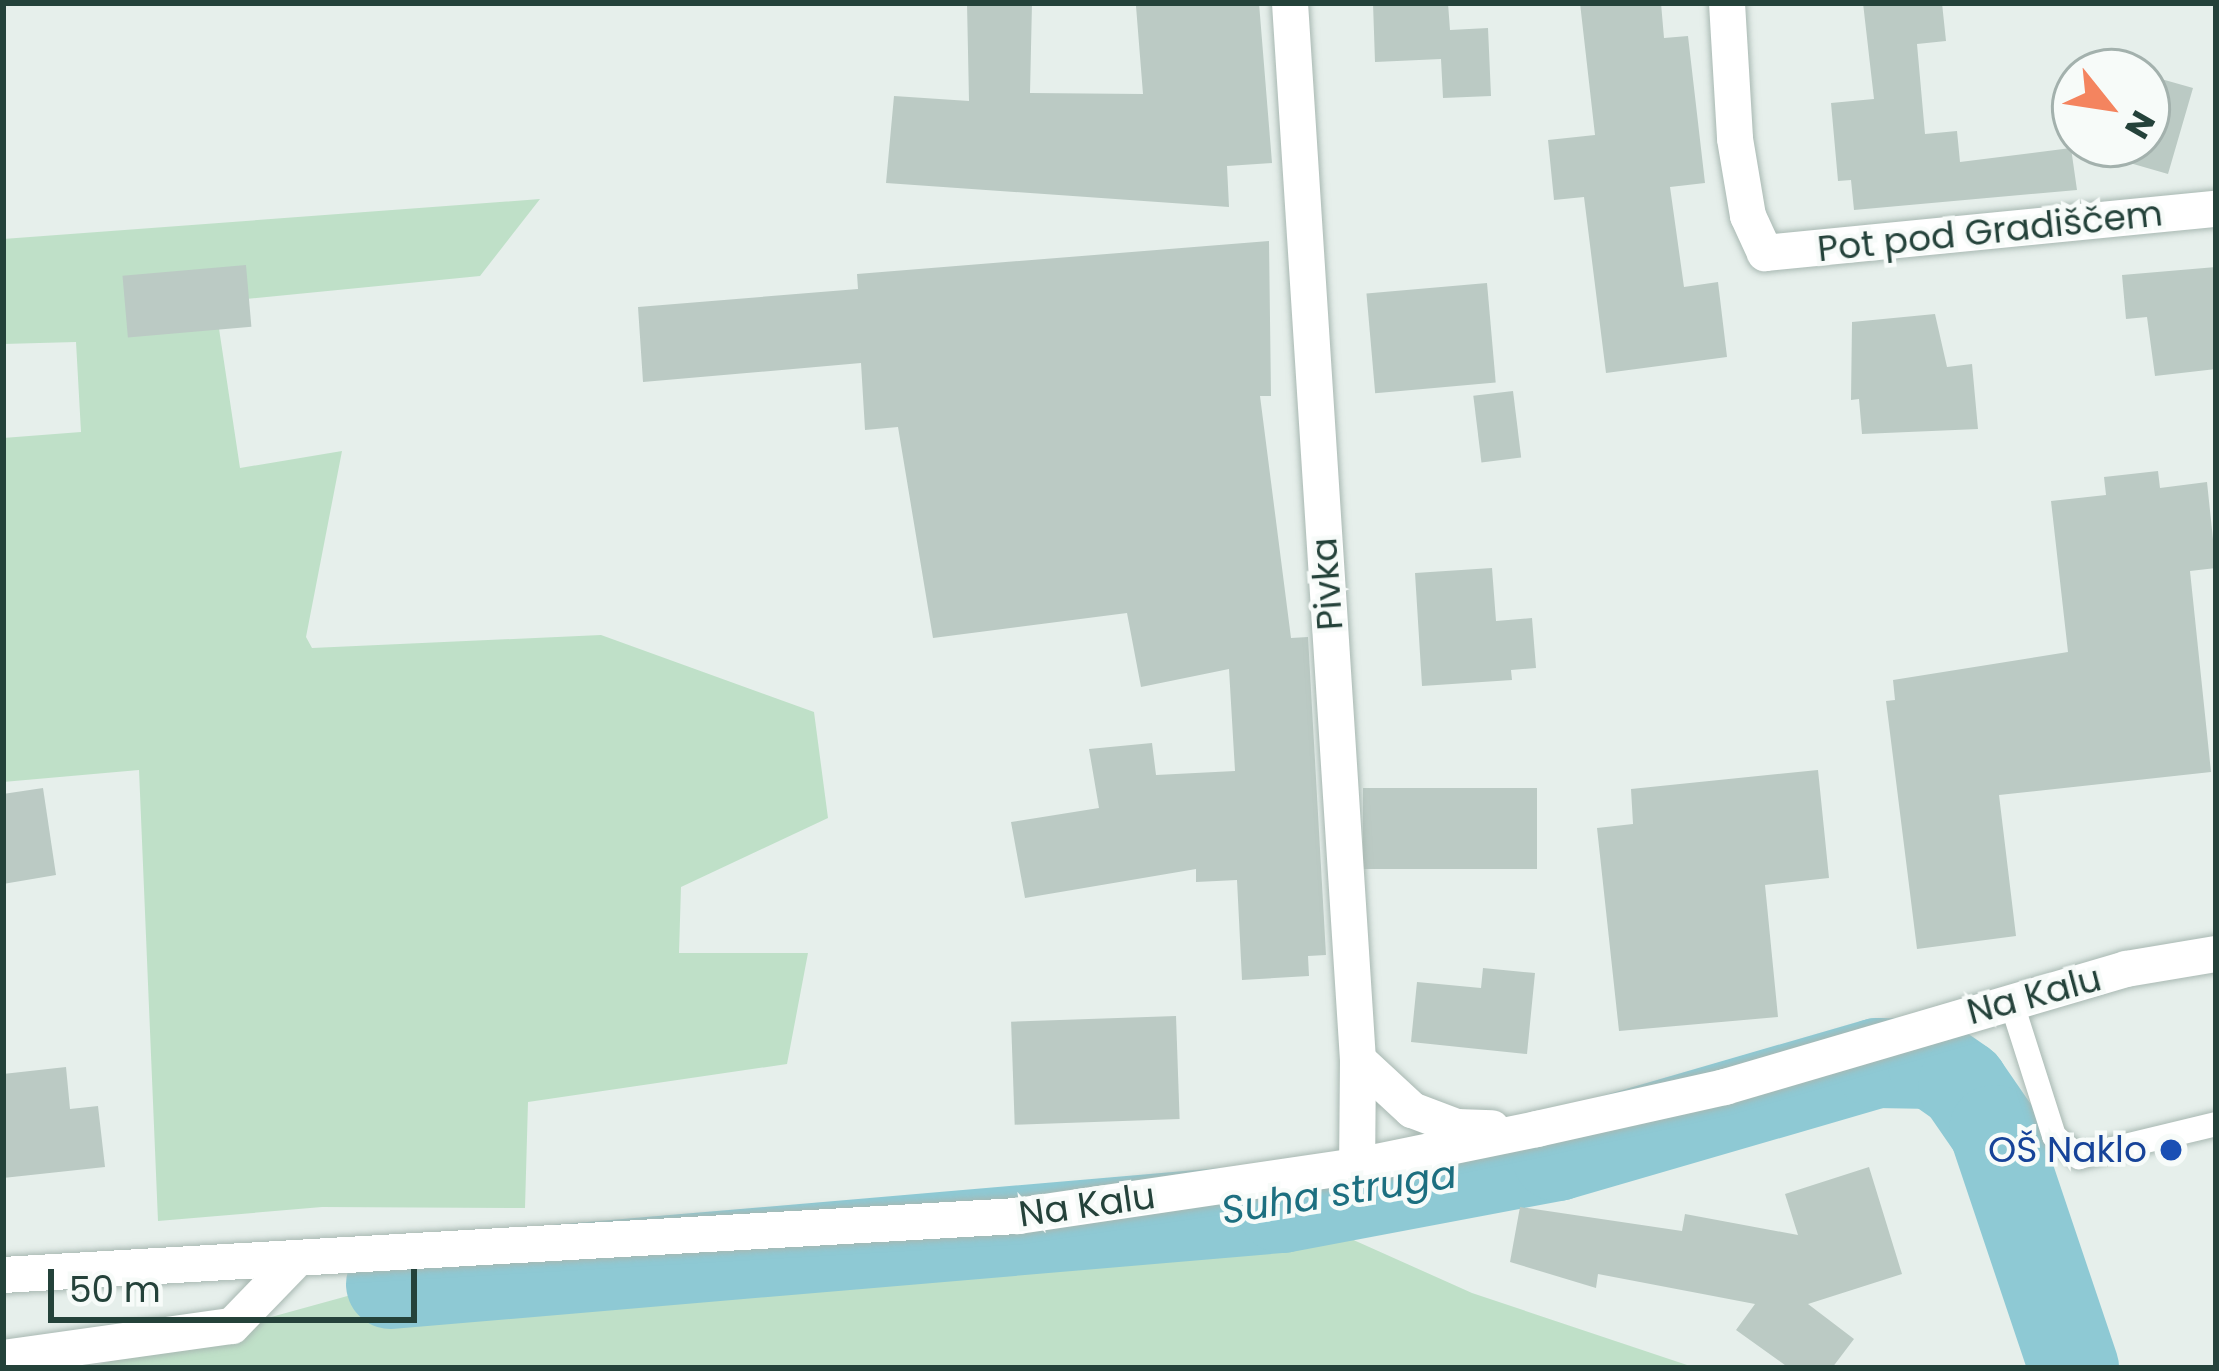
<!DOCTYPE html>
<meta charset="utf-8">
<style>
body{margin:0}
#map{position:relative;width:2219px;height:1371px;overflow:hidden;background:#e6efeb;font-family:Poppins,sans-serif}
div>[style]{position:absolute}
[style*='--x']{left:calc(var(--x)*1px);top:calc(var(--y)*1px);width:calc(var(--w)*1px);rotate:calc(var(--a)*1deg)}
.green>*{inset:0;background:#bfe0c8}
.river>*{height:90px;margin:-45px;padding:0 45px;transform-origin:45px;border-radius:45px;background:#8ec9d4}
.building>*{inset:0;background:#bbcac4;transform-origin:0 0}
.roads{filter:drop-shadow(0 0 3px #a8b8b2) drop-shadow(0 0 3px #a8b8b2)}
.service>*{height:24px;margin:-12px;padding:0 12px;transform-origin:12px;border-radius:12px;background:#fff}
.minor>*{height:36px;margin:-18px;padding:0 18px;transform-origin:18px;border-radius:18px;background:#fff}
.dots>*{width:33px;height:33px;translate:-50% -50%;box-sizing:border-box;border:6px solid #f7fbf9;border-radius:50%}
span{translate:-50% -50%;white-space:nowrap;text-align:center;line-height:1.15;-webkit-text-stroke:9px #f7fbf9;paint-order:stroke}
.street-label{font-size:36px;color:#24423a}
.transit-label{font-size:36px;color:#164399}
.right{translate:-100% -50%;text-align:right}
.water-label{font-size:39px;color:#1c6f80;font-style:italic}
.frame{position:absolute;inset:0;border:6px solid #24423a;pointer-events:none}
.north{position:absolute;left:2051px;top:48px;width:120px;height:120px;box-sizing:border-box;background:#f7fbf9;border:3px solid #a3b1ad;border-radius:50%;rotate:120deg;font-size:33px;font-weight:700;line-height:48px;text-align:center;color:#24423a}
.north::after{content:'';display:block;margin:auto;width:42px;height:54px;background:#f4845f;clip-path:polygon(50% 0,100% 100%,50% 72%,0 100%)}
.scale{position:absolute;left:48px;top:1269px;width:369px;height:54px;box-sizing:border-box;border:6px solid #24423a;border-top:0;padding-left:15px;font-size:36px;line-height:42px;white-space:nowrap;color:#24423a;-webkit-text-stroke:9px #f7fbf9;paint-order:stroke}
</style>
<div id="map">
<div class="green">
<div style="clip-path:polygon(540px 199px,480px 276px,215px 302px,240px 468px,342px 451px,306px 637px,312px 648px,601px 635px,814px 712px,828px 818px,681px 887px,679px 953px,808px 953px,787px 1064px,528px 1102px,525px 1208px,322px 1207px,158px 1221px,139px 770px,3px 782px,3px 438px,81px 432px,76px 342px,3px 344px,3px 239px)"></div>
<div style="clip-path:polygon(1282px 1208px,1472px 1293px,1696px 1368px,86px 1368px,391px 1284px,1029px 1247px)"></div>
</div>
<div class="river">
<div style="--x:391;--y:1284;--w:894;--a:-4.88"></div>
<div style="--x:1282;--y:1208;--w:280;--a:-10.7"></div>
<div style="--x:1557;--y:1156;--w:333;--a:-16.2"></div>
<div style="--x:1877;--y:1063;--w:56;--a:1"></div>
<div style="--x:1933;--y:1064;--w:37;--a:35"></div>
<div style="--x:1963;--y:1085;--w:55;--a:55.4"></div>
<div style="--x:1994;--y:1130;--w:251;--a:71.4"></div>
</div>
<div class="building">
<div style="clip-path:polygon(967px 3px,1032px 3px,1030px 93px,1143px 94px,1136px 6px,1259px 3px,1272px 163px,1227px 166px,1229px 207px,886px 183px,894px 96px,969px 101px)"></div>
<div style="clip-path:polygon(1373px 3px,1448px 3px,1450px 30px,1488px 28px,1491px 96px,1443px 98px,1441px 59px,1375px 62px)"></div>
<div style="clip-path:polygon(1580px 3px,1661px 3px,1664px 38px,1688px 36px,1705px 183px,1670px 187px,1684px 287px,1718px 282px,1727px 357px,1606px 373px,1584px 197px,1554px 200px,1548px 140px,1595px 135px)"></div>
<div style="clip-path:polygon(1863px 3px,1942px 3px,1946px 41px,1917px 44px,1925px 134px,1957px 131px,1960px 162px,2071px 148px,2077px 190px,1854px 210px,1851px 180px,1838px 181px,1831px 103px,1874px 99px)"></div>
<div style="clip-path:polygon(2147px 75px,2193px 88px,2168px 174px,2109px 157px,2112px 144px,2147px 144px)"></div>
<div style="clip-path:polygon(1269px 241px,1271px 396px,1260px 396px,1291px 638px,1308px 637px,1326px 955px,1308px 956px,1309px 976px,1242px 980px,1237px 880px,1196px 882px,1196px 869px,1025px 898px,1011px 822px,1099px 808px,1089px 749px,1152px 743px,1156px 775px,1235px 771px,1229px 669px,1141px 687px,1127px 613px,933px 638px,898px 427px,865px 430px,861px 363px,643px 382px,638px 307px,858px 289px,857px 274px)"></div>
<div style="left:246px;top:265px;width:62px;height:124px;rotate:85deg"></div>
<div style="clip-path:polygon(2216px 267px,2216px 369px,2155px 376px,2147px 317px,2126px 319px,2122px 275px)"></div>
<div style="left:1487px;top:283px;width:100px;height:121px;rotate:85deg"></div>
<div style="clip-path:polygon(1935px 314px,1947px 367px,1972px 364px,1978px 429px,1862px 434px,1859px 399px,1851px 400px,1852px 322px)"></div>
<div style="left:1513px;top:391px;width:67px;height:40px;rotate:83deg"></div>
<div style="clip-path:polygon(2158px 471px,2160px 488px,2207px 482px,2216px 568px,2190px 571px,2211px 772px,1999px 795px,2016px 936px,1917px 949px,1886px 701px,1895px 700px,1893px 680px,2068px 652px,2051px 501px,2106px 495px,2104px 477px)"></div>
<div style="clip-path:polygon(1492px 568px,1496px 621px,1532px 618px,1536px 668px,1511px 670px,1512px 680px,1422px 686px,1415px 573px)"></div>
<div style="clip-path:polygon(1818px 770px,1829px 878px,1765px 885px,1778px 1017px,1619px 1031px,1597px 828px,1633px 824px,1631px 789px)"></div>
<div style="clip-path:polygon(43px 788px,56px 875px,3px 884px,3px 794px)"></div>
<div style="left:1537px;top:788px;width:81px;height:174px;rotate:90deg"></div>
<div style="clip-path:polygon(1483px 968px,1535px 973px,1527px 1054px,1411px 1042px,1417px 982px,1481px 988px)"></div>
<div style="left:1176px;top:1016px;width:103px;height:165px;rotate:88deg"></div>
<div style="clip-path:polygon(66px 1067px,70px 1109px,98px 1106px,105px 1167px,3px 1178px,3px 1074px)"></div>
<div style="clip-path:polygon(1869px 1167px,1902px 1274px,1808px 1304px,1854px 1339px,1832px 1368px,1789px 1368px,1736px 1330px,1755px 1304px,1598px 1274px,1596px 1288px,1510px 1262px,1520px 1207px,1682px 1231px,1685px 1214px,1798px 1235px,1785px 1194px)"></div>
</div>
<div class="roads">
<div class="service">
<div style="--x:2011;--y:1001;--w:142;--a:72.3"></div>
<div style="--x:2054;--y:1136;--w:33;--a:40"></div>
<div style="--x:2079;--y:1157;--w:141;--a:-13.5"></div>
</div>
<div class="minor">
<div style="--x:1290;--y:3;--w:1059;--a:86.32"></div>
<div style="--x:1358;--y:1060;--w:106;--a:90.5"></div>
<div style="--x:1727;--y:3;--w:136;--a:86.6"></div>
<div style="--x:1735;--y:139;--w:78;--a:80.4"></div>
<div style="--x:1748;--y:216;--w:41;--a:65.3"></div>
<div style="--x:1765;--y:253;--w:453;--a:-5.6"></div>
<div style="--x:1358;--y:1060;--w:74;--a:42.8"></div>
<div style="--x:1412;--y:1110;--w:48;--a:20.7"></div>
<div style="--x:1457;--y:1127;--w:35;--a:2"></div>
<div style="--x:3;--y:1275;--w:1017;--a:-3.33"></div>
<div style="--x:1018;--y:1216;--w:343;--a:-8.4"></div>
<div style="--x:1357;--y:1166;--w:184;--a:-11.6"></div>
<div style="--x:1537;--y:1129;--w:193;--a:-12.6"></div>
<div style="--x:1725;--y:1087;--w:418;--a:-16.4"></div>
<div style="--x:2126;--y:969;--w:91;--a:-9.5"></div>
<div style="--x:3;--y:1358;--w:231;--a:-8"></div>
<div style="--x:232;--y:1326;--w:86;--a:-45.9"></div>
</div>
</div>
<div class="dots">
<div style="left:2171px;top:1150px;background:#1a4fb4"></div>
</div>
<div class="street-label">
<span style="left:1990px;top:231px;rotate:-6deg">Pot pod Gradiščem</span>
<span style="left:1327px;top:584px;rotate:-94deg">Pivka</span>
<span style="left:2034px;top:995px;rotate:-15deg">Na Kalu</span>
<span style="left:1087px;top:1205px;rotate:-8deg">Na Kalu</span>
</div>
<div class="transit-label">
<span class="right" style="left:2147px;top:1150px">OŠ Naklo</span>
</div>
<div class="water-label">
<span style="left:1339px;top:1193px;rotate:-9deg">Suha struga</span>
</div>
<div class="frame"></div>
<div class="north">N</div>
<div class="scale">50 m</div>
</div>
